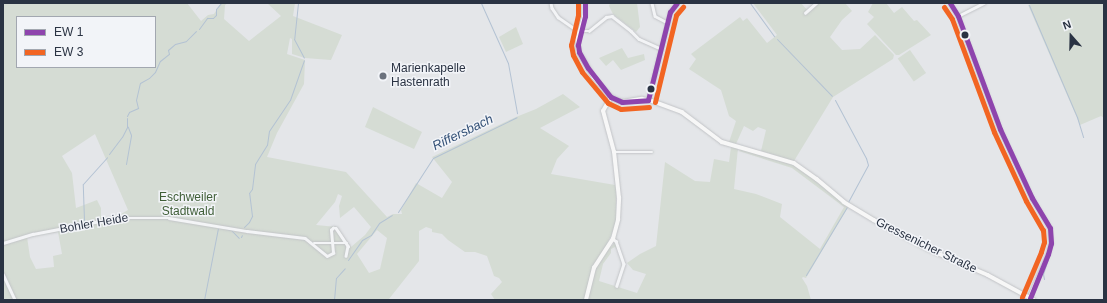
<!DOCTYPE html>
<meta charset="utf-8">
<style>
body{margin:0}
#map{position:relative;width:1107px;height:303px;overflow:hidden;background:#e4e6e9;font-family:Arial,sans-serif}
div>[style]{position:absolute}
[style*='--x']{left:calc(var(--x)*1px);top:calc(var(--y)*1px);width:calc(var(--w)*1px);rotate:calc(var(--a)*1deg)}
.green>*{inset:0;background:#d5dcd4;transform-origin:0 0}
.stream>*{height:1px;margin:-0.5px;padding:0 0.5px;transform-origin:0.5px;border-radius:0.5px;background:#b3c2d3}
.roads{filter:drop-shadow(0 0 1px #c2c4c7) drop-shadow(0 0 1px #c2c4c7)}
.minor>*{height:2.5px;margin:-1.25px;padding:0 1.25px;transform-origin:1.25px;border-radius:1.25px;background:#f3f4f6}
.secondary>*{height:3.5px;margin:-1.75px;padding:0 1.75px;transform-origin:1.75px;border-radius:1.75px;background:#f7f7f7}
.bus-1>*{height:5px;margin:-2.5px;padding:0 2.5px;transform-origin:2.5px;border-radius:2.5px;background:#8e44ad}
.bus-2>*{height:5px;margin:-2.5px;padding:0 2.5px;transform-origin:2.5px;border-radius:2.5px;background:#f26522}
.dots>*{width:11px;height:11px;translate:-50% -50%;box-sizing:border-box;border:2px solid #f2f4f8;border-radius:50%}
span{translate:-50% -50%;white-space:nowrap;text-align:center;line-height:1.15;-webkit-text-stroke:3px #f2f4f8;paint-order:stroke}
.poi-label{font-size:12px;color:#2a3343}
.left{translate:0 -50%;text-align:left}
.park-label{font-size:12px;color:#3f5e37}
.street-label{font-size:12px;color:#2a3343}
.water-label{font-size:13px;color:#345177;font-style:italic}
.frame{position:absolute;inset:0;border:4px solid #2a3343;pointer-events:none}
.legend{position:absolute;left:16px;top:16px;width:140px;height:52px;box-sizing:border-box;background:#f2f4f8;border:1px solid #a2a7b0;margin:0;padding:5px 7px;list-style:none;font-size:12px;color:#2a3343}
.legend li{display:flex;align-items:center;gap:8px;height:20px}
.legend b{width:20px;border:1px solid #a2a7b0}
.north{position:absolute;left:1051px;top:16px;width:40px;height:40px;-webkit-text-stroke:3px #f2f4f8;paint-order:stroke;rotate:340deg;font-size:11px;font-weight:700;line-height:16px;text-align:center;color:#2a3343}
.north::after{content:'';display:block;margin:auto;width:14px;height:18px;background:#2a3343;clip-path:polygon(50% 0,100% 100%,50% 72%,0 100%)}
</style>
<div id="map">
<div class="green">
<div style="clip-path:polygon(evenodd,3px 3px,187px 3px,201px 21px,208px 15px,214px 14px,221px 3px,228px 3px,225px 5px,224px 19px,249px 41px,281px 16px,267px 3px,295px 3px,293px 16px,342px 35px,331px 60px,305px 58px,292px 54px,292px 39px,290px 38px,287px 54px,305px 60px,304px 84px,277px 133px,267px 157px,346px 172px,387px 217px,393px 214px,402px 214px,401px 210px,416px 183px,442px 198px,452px 182px,432px 157px,516px 117px,536px 109px,563px 94px,580px 107px,540px 128px,569px 146px,557px 159px,551px 174px,615px 185px,613px 153px,616px 190px,616px 219px,614px 229px,607px 244px,611px 247px,615px 242px,619px 251px,615px 247px,611px 249px,611px 253px,603px 264px,599px 281px,637px 293px,646px 274px,633px 270px,627px 263px,640px 254px,656px 246px,665px 162px,695px 181px,710px 182px,714px 159px,729px 162px,731px 147px,738px 148px,734px 189px,756px 194px,782px 204px,780px 217px,820px 249px,844px 207px,792px 168px,739px 151px,741px 149px,793px 165px,805px 172px,848px 207px,806px 278px,803px 277px,802px 278px,807px 286px,811px 300px,495px 300px,491px 294px,502px 282px,499px 278px,494px 276px,487px 256px,475px 252px,465px 252px,448px 240px,442px 234px,432px 232px,432px 229px,426px 227px,419px 231px,419px 261px,389px 299px,390px 300px,3px 300px,3px 3px,17px 17px,155px 17px,155px 67px,17px 67px,17px 17px,3px 3px,95px 134px,128px 210px,121px 214px,101px 219px,101px 208px,97px 200px,76px 208px,72px 173px,62px 156px,95px 134px,3px 3px,338px 194px,342px 196px,339px 206px,340px 218px,354px 207px,371px 227px,365px 235px,351px 247px,337px 227px,316px 225px,335px 202px,338px 194px,3px 3px,377px 230px,387px 238px,380px 269px,369px 273px,357px 254px,377px 230px,3px 3px,58px 232px,62px 254px,53px 256px,54px 267px,36px 269px,30px 257px,27px 237px,58px 232px)"></div>
<div style="clip-path:polygon(610px 3px,637px 3px,640px 27px,636px 32px,613px 14px,609px 6px)"></div>
<div style="clip-path:polygon(753px 3px,801px 3px,808px 11px,817px 3px,845px 3px,852px 11px,842px 20px,830px 37px,842px 50px,860px 49px,875px 35px,894px 55px,893px 59px,833px 97px,794px 161px,761px 151px,766px 130px,758px 127px,753px 131px,744px 126px,736px 144px,729px 142px,736px 121px,729px 116px,721px 90px,689px 69px,696px 59px,691px 54px,740px 17px,743px 21px,747px 18px,767px 43px,777px 35px)"></div>
<div style="clip-path:polygon(873px 3px,886px 3px,894px 13px,902px 7px,914px 21px,917px 20px,931px 35px,899px 55px,896px 55px,867px 24px,874px 17px,868px 12px)"></div>
<div style="clip-path:polygon(1034px 3px,1104px 3px,1104px 118px,1101px 116px,1080px 125px,1028px 5px)"></div>
<div style="clip-path:polygon(516px 27px,523px 44px,506px 52px,499px 37px)"></div>
<div style="clip-path:polygon(622px 48px,628px 58px,644px 54px,645px 60px,621px 70px,613px 60px,606px 66px,599px 58px)"></div>
<div style="left:910px;top:50px;width:28px;height:15px;rotate:55deg"></div>
<div style="clip-path:polygon(373px 107px,422px 132px,414px 149px,365px 127px)"></div>
</div>
<div class="stream">
<div style="--x:298;--y:3;--w:36;--a:96"></div>
<div style="--x:294;--y:39;--w:21;--a:62"></div>
<div style="--x:481;--y:3;--w:66;--a:65.8"></div>
<div style="--x:508;--y:63;--w:51;--a:79.8"></div>
<div style="--x:750;--y:3;--w:41;--a:54"></div>
<div style="--x:1029;--y:5;--w:122;--a:66.8"></div>
<div style="--x:1077;--y:117;--w:21;--a:73"></div>
<div style="--x:199;--y:29;--w:14;--a:-54"></div>
<div style="--x:207;--y:18;--w:6;--a:0"></div>
<div style="--x:213;--y:18;--w:4;--a:-45"></div>
<div style="--x:216;--y:15;--w:6;--a:-90"></div>
<div style="--x:216;--y:9;--w:8;--a:-50"></div>
<div style="--x:777;--y:39;--w:79;--a:46"></div>
<div style="--x:835;--y:100;--w:66;--a:61.9"></div>
<div style="--x:866;--y:158;--w:7;--a:74"></div>
<div style="--x:868;--y:165;--w:42;--a:118.4"></div>
<div style="--x:127;--y:116;--w:4;--a:-63"></div>
<div style="--x:129;--y:112;--w:10;--a:-24"></div>
<div style="--x:138;--y:108;--w:8;--a:-104"></div>
<div style="--x:136;--y:100;--w:17;--a:-77"></div>
<div style="--x:140;--y:83;--w:10;--a:-29"></div>
<div style="--x:149;--y:78;--w:8;--a:-45"></div>
<div style="--x:155;--y:72;--w:12;--a:-66"></div>
<div style="--x:160;--y:61;--w:11;--a:-38"></div>
<div style="--x:169;--y:54;--w:4;--a:-104"></div>
<div style="--x:168;--y:50;--w:9;--a:-41"></div>
<div style="--x:175;--y:44;--w:11;--a:-15"></div>
<div style="--x:186;--y:41;--w:14;--a:-45"></div>
<div style="--x:109;--y:154;--w:21;--a:-53"></div>
<div style="--x:122;--y:137;--w:11;--a:-63"></div>
<div style="--x:127;--y:127;--w:9;--a:-90"></div>
<div style="--x:126;--y:164;--w:29;--a:-80"></div>
<div style="--x:131;--y:135;--w:9;--a:-111"></div>
<div style="--x:1041;--y:210;--w:15;--a:58"></div>
<div style="--x:398;--y:212;--w:64;--a:-57.1"></div>
<div style="--x:433;--y:158;--w:93;--a:-26"></div>
<div style="--x:84;--y:220;--w:36;--a:-92"></div>
<div style="--x:83;--y:184;--w:36;--a:-48"></div>
<div style="--x:244;--y:227;--w:7;--a:-45"></div>
<div style="--x:249;--y:222;--w:7;--a:-63"></div>
<div style="--x:252;--y:216;--w:23;--a:-97"></div>
<div style="--x:249;--y:193;--w:5;--a:-53"></div>
<div style="--x:252;--y:189;--w:25;--a:-83"></div>
<div style="--x:255;--y:164;--w:22;--a:-58"></div>
<div style="--x:267;--y:145;--w:14;--a:-82"></div>
<div style="--x:269;--y:131;--w:37;--a:-56"></div>
<div style="--x:290;--y:100;--w:42;--a:-70.7"></div>
<div style="--x:224;--y:228;--w:7;--a:16"></div>
<div style="--x:231;--y:230;--w:11;--a:45"></div>
<div style="--x:241;--y:237;--w:2;--a:-63"></div>
<div style="--x:348;--y:260;--w:24;--a:-55"></div>
<div style="--x:362;--y:240;--w:10;--a:-29"></div>
<div style="--x:371;--y:235;--w:14;--a:-56"></div>
<div style="--x:379;--y:223;--w:15;--a:-32"></div>
<div style="--x:806;--y:275;--w:79;--a:-58.9"></div>
<div style="--x:1044;--y:279;--w:5;--a:-101"></div>
<div style="--x:1043;--y:274;--w:33;--a:-72"></div>
<div style="--x:204;--y:300;--w:73;--a:-79"></div>
<div style="--x:334;--y:300;--w:22;--a:-85"></div>
<div style="--x:336;--y:278;--w:13;--a:-48"></div>
</div>
<div class="roads">
<div class="minor">
<div style="--x:551;--y:3;--w:5;--a:79"></div>
<div style="--x:552;--y:8;--w:11;--a:56"></div>
<div style="--x:558;--y:17;--w:24;--a:35"></div>
<div style="--x:578;--y:31;--w:11;--a:0"></div>
<div style="--x:589;--y:31;--w:22;--a:-39"></div>
<div style="--x:606;--y:17;--w:6;--a:-9"></div>
<div style="--x:612;--y:16;--w:24;--a:38"></div>
<div style="--x:631;--y:31;--w:11;--a:45"></div>
<div style="--x:639;--y:39;--w:24;--a:24"></div>
<div style="--x:652;--y:3;--w:13;--a:77"></div>
<div style="--x:655;--y:16;--w:15;--a:28"></div>
<div style="--x:950;--y:3;--w:15;--a:58"></div>
<div style="--x:958;--y:16;--w:121;--a:69.6"></div>
<div style="--x:1000;--y:129;--w:76;--a:65.1"></div>
<div style="--x:1032;--y:198;--w:35;--a:59"></div>
<div style="--x:1050;--y:228;--w:15;--a:86"></div>
<div style="--x:1051;--y:243;--w:11;--a:105"></div>
<div style="--x:1048;--y:254;--w:50;--a:113.5"></div>
<div style="--x:805;--y:13;--w:15;--a:-42"></div>
<div style="--x:958;--y:16;--w:29;--a:-27"></div>
<div style="--x:648;--y:100;--w:91;--a:-76"></div>
<div style="--x:670;--y:12;--w:11;--a:-52"></div>
<div style="--x:614;--y:152;--w:38;--a:0"></div>
<div style="--x:613;--y:239;--w:4;--a:34"></div>
<div style="--x:616;--y:241;--w:24;--a:71"></div>
<div style="--x:624;--y:264;--w:23;--a:108"></div>
<div style="--x:3;--y:243;--w:31;--a:-17"></div>
<div style="--x:33;--y:234;--w:85;--a:-10.9"></div>
<div style="--x:116;--y:218;--w:53;--a:0"></div>
<div style="--x:169;--y:218;--w:79;--a:9.5"></div>
<div style="--x:247;--y:231;--w:58;--a:6.9"></div>
<div style="--x:305;--y:238;--w:28;--a:39"></div>
<div style="--x:327;--y:256;--w:7;--a:-27"></div>
<div style="--x:333;--y:253;--w:23;--a:-95"></div>
<div style="--x:331;--y:230;--w:3;--a:-45"></div>
<div style="--x:333;--y:228;--w:3;--a:0"></div>
<div style="--x:336;--y:228;--w:22;--a:56"></div>
<div style="--x:348;--y:246;--w:10;--a:101"></div>
<div style="--x:314;--y:243;--w:33;--a:0"></div>
<div style="--x:3;--y:274;--w:29;--a:65"></div>
</div>
<div class="secondary">
<div style="--x:585;--y:3;--w:13;--a:90"></div>
<div style="--x:585;--y:16;--w:24;--a:107"></div>
<div style="--x:578;--y:39;--w:13;--a:86"></div>
<div style="--x:579;--y:52;--w:29;--a:59"></div>
<div style="--x:594;--y:77;--w:26;--a:50"></div>
<div style="--x:611;--y:97;--w:12;--a:24"></div>
<div style="--x:622;--y:102;--w:20;--a:-9"></div>
<div style="--x:642;--y:99;--w:10;--a:11"></div>
<div style="--x:652;--y:101;--w:32;--a:20"></div>
<div style="--x:682;--y:112;--w:50;--a:36.9"></div>
<div style="--x:722;--y:142;--w:75;--a:16.3"></div>
<div style="--x:794;--y:163;--w:28;--a:35"></div>
<div style="--x:817;--y:179;--w:35;--a:40"></div>
<div style="--x:844;--y:202;--w:35;--a:31"></div>
<div style="--x:874;--y:220;--w:61;--a:28.2"></div>
<div style="--x:928;--y:249;--w:65;--a:23.4"></div>
<div style="--x:988;--y:275;--w:52;--a:28.5"></div>
<div style="--x:586;--y:300;--w:33;--a:-76"></div>
<div style="--x:594;--y:268;--w:35;--a:-57"></div>
<div style="--x:613;--y:239;--w:20;--a:-75"></div>
<div style="--x:618;--y:220;--w:22;--a:-87"></div>
<div style="--x:619;--y:198;--w:46;--a:-96.2"></div>
<div style="--x:614;--y:152;--w:42;--a:-105"></div>
<div style="--x:603;--y:111;--w:16;--a:-60"></div>
</div>
</div>
<div class="bus-1">
<div style="--x:585;--y:3;--w:13;--a:90"></div>
<div style="--x:585;--y:16;--w:30;--a:104"></div>
<div style="--x:578;--y:45;--w:7;--a:82"></div>
<div style="--x:579;--y:52;--w:18;--a:61"></div>
<div style="--x:588;--y:68;--w:37;--a:52"></div>
<div style="--x:611;--y:97;--w:12;--a:24"></div>
<div style="--x:622;--y:102;--w:26;--a:-4"></div>
<div style="--x:950;--y:3;--w:15;--a:58"></div>
<div style="--x:958;--y:16;--w:121;--a:69.6"></div>
<div style="--x:1000;--y:129;--w:76;--a:65.1"></div>
<div style="--x:1032;--y:198;--w:35;--a:59"></div>
<div style="--x:1050;--y:228;--w:15;--a:86"></div>
<div style="--x:1051;--y:243;--w:11;--a:105"></div>
<div style="--x:1048;--y:254;--w:48;--a:112.2"></div>
<div style="--x:648;--y:100;--w:91;--a:-76"></div>
<div style="--x:670;--y:12;--w:11;--a:-52"></div>
</div>
<div class="bus-2">
<div style="--x:578;--y:3;--w:12;--a:90"></div>
<div style="--x:578;--y:15;--w:31;--a:103"></div>
<div style="--x:571;--y:45;--w:10;--a:79"></div>
<div style="--x:573;--y:55;--w:19;--a:62"></div>
<div style="--x:582;--y:72;--w:40;--a:50"></div>
<div style="--x:608;--y:103;--w:14;--a:25"></div>
<div style="--x:621;--y:109;--w:28;--a:-4"></div>
<div style="--x:944;--y:7;--w:14;--a:56"></div>
<div style="--x:952;--y:19;--w:121;--a:69.6"></div>
<div style="--x:994;--y:132;--w:76;--a:65.1"></div>
<div style="--x:1026;--y:201;--w:34;--a:60"></div>
<div style="--x:1043;--y:230;--w:12;--a:85"></div>
<div style="--x:1044;--y:242;--w:10;--a:107"></div>
<div style="--x:1041;--y:252;--w:49;--a:112.9"></div>
<div style="--x:655;--y:102;--w:89;--a:-76.4"></div>
<div style="--x:676;--y:15;--w:11;--a:-49"></div>
</div>
<div class="dots">
<div style="left:965px;top:35px;background:#2a3343"></div>
<div style="left:383px;top:76px;background:#6b727d"></div>
<div style="left:651px;top:89px;background:#2a3343"></div>
</div>
<div class="poi-label">
<span class="left" style="left:391px;top:76px">Marienkapelle<br>Hastenrath</span>
</div>
<div class="park-label">
<span style="left:188px;top:205px">Eschweiler<br>Stadtwald</span>
</div>
<div class="street-label">
<span style="left:94px;top:224px;rotate:-10deg">Bohler Heide</span>
<span style="left:926px;top:246px;rotate:26deg">Gressenicher Straße</span>
</div>
<div class="water-label">
<span style="left:463px;top:133px;rotate:-26deg">Riffersbach</span>
</div>
<div class="frame"></div>
<ul class="legend">
<li><b style="height:5px;background:#8e44ad"></b>EW 1</li>
<li><b style="height:5px;background:#f26522"></b>EW 3</li>
</ul>
<div class="north">N</div>
</div>
